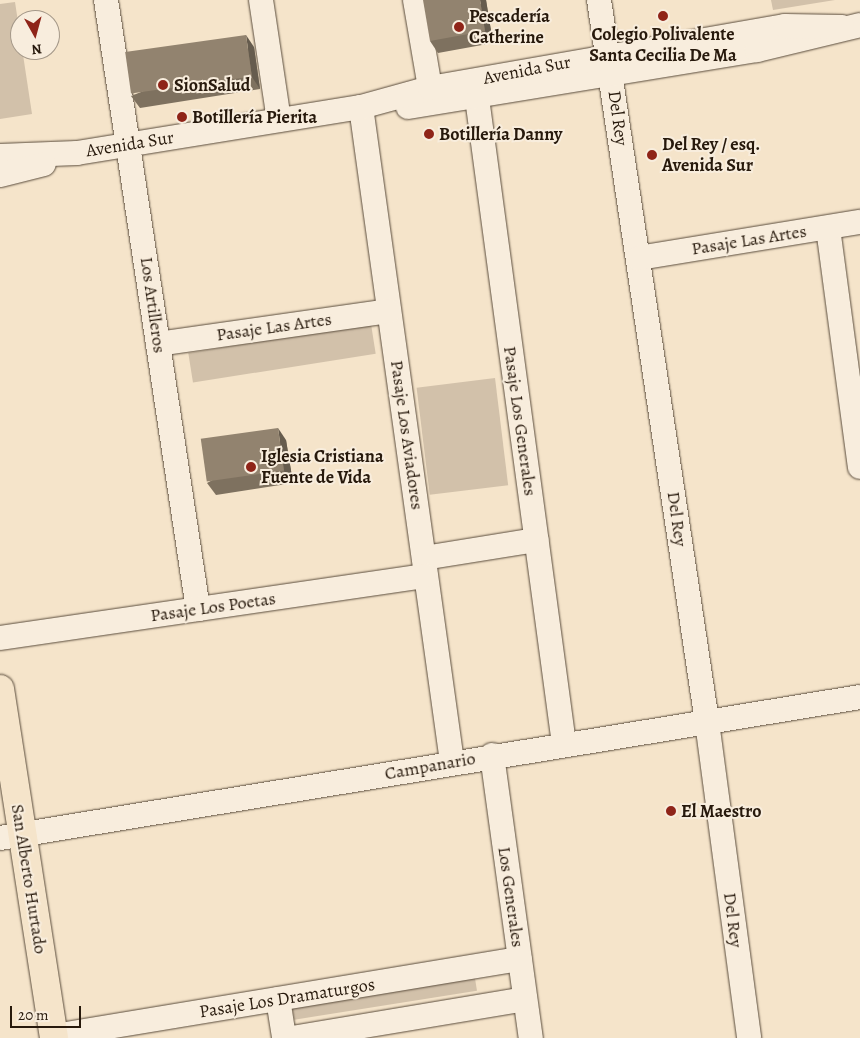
<!DOCTYPE html>
<meta charset="utf-8">
<style>
body{margin:0}
#map{position:relative;width:860px;height:1038px;overflow:hidden;background:#f5e4ca;font-family:Alegreya,serif}
div>[style]{position:absolute}
[style*='--x']{left:calc(var(--x)*1px);top:calc(var(--y)*1px);width:calc(var(--w)*1px);rotate:calc(var(--a)*1deg)}
.green>*{inset:0;background:#d2c1aa;transform-origin:0 0}
.roads{filter:drop-shadow(0 0 1px #5a4c3c) drop-shadow(0 0 1px #5a4c3c)}
.minor>*{height:24px;margin:-12px;padding:0 12px;transform-origin:12px;border-radius:12px;background:#f8eddd}
.major>*{height:28px;margin:-14px;padding:0 14px;transform-origin:14px;border-radius:14px;background:#f5e4ca}
.wall>*{inset:0;background:#7e715f}
.shaded-wall>*{inset:0;background:#665c4e}
.building>*{inset:0;background:#92836f;transform-origin:0 0}
.dots>*{width:14px;height:14px;translate:-50% -50%;box-sizing:border-box;border:2px solid #f8eddd;border-radius:50%}
span{translate:-50% -50%;white-space:nowrap;text-align:center;line-height:1.15;-webkit-text-stroke:4px #f8eddd;paint-order:stroke}
.poi-label{font-size:18px;color:#27190c;font-weight:700}
.left{translate:0 -50%;text-align:left}
.street-label{font-size:18px;color:#27190c}
.north{position:absolute;left:10px;top:10px;width:50px;height:50px;box-sizing:border-box;background:#f8eddd;border:1px solid #a49889;border-radius:50%;rotate:173deg;font-size:14px;font-weight:700;line-height:20px;text-align:center;color:#27190c}
.north::after{content:'';display:block;margin:auto;width:18px;height:22px;background:#8f2418;clip-path:polygon(50% 0,100% 100%,50% 72%,0 100%)}
.scale{position:absolute;left:10px;top:1006px;width:71px;height:22px;box-sizing:border-box;border:2px solid #27190c;border-top:0;padding-left:6px;font-size:15px;line-height:18px;white-space:nowrap;color:#27190c;-webkit-text-stroke:4px #f8eddd;paint-order:stroke}
</style>
<div id="map">
<div class="green">
<div style="clip-path:polygon(771px 0,835px 0,773px 10px)"></div>
<div style="clip-path:polygon(15px 2px,32px 114px,0 119px,0 4px)"></div>
<div style="left:371px;top:324px;width:30px;height:185px;rotate:81deg"></div>
<div style="left:495px;top:378px;width:108px;height:79px;rotate:83deg"></div>
<div style="left:474px;top:972px;width:19px;height:185px;rotate:81deg"></div>
</div>
<div class="roads">
<div class="minor">
<div style="--x:106;--y:0;--w:616;--a:81.41"></div>
<div style="--x:261;--y:0;--w:121;--a:81.5"></div>
<div style="--x:415;--y:0;--w:89;--a:80.3"></div>
<div style="--x:599;--y:0;--w:730;--a:81.49"></div>
<div style="--x:707;--y:722;--w:319;--a:82.4"></div>
<div style="--x:477;--y:98;--w:652;--a:82.33"></div>
<div style="--x:361;--y:107;--w:661;--a:82.09"></div>
<div style="--x:408;--y:107;--w:354;--a:-9.3"></div>
<div style="--x:757;--y:50;--w:106;--a:-13.6"></div>
<div style="--x:0;--y:156;--w:77;--a:-2.2"></div>
<div style="--x:77;--y:153;--w:288;--a:-9.2"></div>
<div style="--x:361;--y:107;--w:72;--a:-15.4"></div>
<div style="--x:430;--y:88;--w:360;--a:-9.9"></div>
<div style="--x:785;--y:26;--w:57;--a:1"></div>
<div style="--x:0;--y:175;--w:45;--a:-14"></div>
<div style="--x:828;--y:228;--w:241;--a:82.4"></div>
<div style="--x:639;--y:258;--w:224;--a:-9.3"></div>
<div style="--x:158;--y:344;--w:233;--a:-8.1"></div>
<div style="--x:424;--y:558;--w:114;--a:-9.1"></div>
<div style="--x:0;--y:638;--w:430;--a:-8.3"></div>
<div style="--x:492;--y:755;--w:286;--a:82.2"></div>
<div style="--x:0;--y:838;--w:871;--a:-9.31"></div>
<div style="--x:278;--y:999;--w:39;--a:81"></div>
<div style="--x:54;--y:1036;--w:472;--a:-9.4"></div>
<div style="--x:292;--y:1038;--w:236;--a:-9.5"></div>
</div>
<div class="major">
<div style="--x:0;--y:689;--w:353;--a:81.2"></div>
</div>
</div>
<div class="wall">
<div style="clip-path:polygon(486px 0,493px 43px,438px 53px,430px 41px)"></div>
<div style="clip-path:polygon(254px 47px,260px 89px,140px 108px,131px 96px)"></div>
<div style="clip-path:polygon(286px 440px,293px 483px,216px 495px,207px 483px)"></div>
</div>
<div class="shaded-wall">
<div style="clip-path:polygon(480px 0,486px 0,493px 43px,485px 31px)"></div>
<div style="clip-path:polygon(246px 35px,254px 47px,260px 89px,252px 77px)"></div>
<div style="clip-path:polygon(278px 428px,286px 440px,293px 483px,284px 471px)"></div>
</div>
<div class="building">
<div style="clip-path:polygon(423px 0,480px 0,485px 31px,430px 41px)"></div>
<div style="left:246px;top:35px;width:42px;height:122px;rotate:82deg"></div>
<div style="left:278px;top:428px;width:43px;height:78px;rotate:82deg"></div>
</div>
<div class="dots">
<div style="left:663px;top:16px;background:#8f2418"></div>
<div style="left:459px;top:27px;background:#8f2418"></div>
<div style="left:163px;top:85px;background:#8f2418"></div>
<div style="left:182px;top:117px;background:#8f2418"></div>
<div style="left:429px;top:134px;background:#8f2418"></div>
<div style="left:652px;top:155px;background:#8f2418"></div>
<div style="left:251px;top:467px;background:#8f2418"></div>
<div style="left:671px;top:811px;background:#8f2418"></div>
</div>
<div class="poi-label">
<span class="left" style="left:469px;top:27px">Pescadería<br>Catherine</span>
<span style="left:663px;top:45px">Colegio Polivalente<br>Santa Cecilia De Ma</span>
<span class="left" style="left:174px;top:85px">SionSalud</span>
<span class="left" style="left:192px;top:117px">Botillería Pierita</span>
<span class="left" style="left:439px;top:134px">Botillería Danny</span>
<span class="left" style="left:662px;top:155px">Del Rey / esq.<br>Avenida Sur</span>
<span class="left" style="left:261px;top:467px">Iglesia Cristiana<br>Fuente de Vida</span>
<span class="left" style="left:681px;top:811px">El Maestro</span>
</div>
<div class="street-label">
<span style="left:527px;top:70px;rotate:-11deg">Avenida Sur</span>
<span style="left:618px;top:118px;rotate:82deg">Del Rey</span>
<span style="left:130px;top:144px;rotate:-9deg">Avenida Sur</span>
<span style="left:749px;top:240px;rotate:-9deg">Pasaje Las Artes</span>
<span style="left:153px;top:305px;rotate:82deg">Los Artilleros</span>
<span style="left:274px;top:327px;rotate:-8deg">Pasaje Las Artes</span>
<span style="left:520px;top:421px;rotate:82deg">Pasaje Los Generales</span>
<span style="left:407px;top:435px;rotate:82deg">Pasaje Los Aviadores</span>
<span style="left:677px;top:519px;rotate:82deg">Del Rey</span>
<span style="left:213px;top:607px;rotate:-8deg">Pasaje Los Poetas</span>
<span style="left:430px;top:766px;rotate:-10deg">Campanario</span>
<span style="left:29px;top:879px;rotate:81deg">San Alberto Hurtado</span>
<span style="left:511px;top:897px;rotate:82deg">Los Generales</span>
<span style="left:733px;top:920px;rotate:83deg">Del Rey</span>
<span style="left:287px;top:998px;rotate:-9deg">Pasaje Los Dramaturgos</span>
</div>
<div class="north">N</div>
<div class="scale">20 m</div>
</div>
